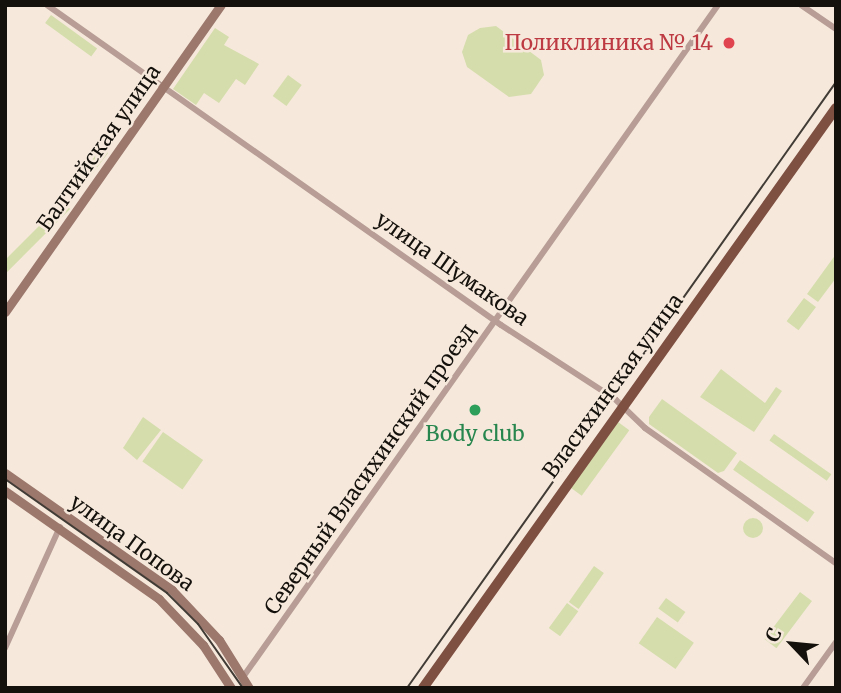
<!DOCTYPE html>
<meta charset="utf-8">
<style>
body{margin:0}
#map{position:relative;width:841px;height:693px;overflow:hidden;background:#f6e9dc;font-family:Merriweather,serif}
div>[style]{position:absolute}
[style*='--x']{left:calc(var(--x)*1px);top:calc(var(--y)*1px);width:calc(var(--w)*1px);rotate:calc(var(--a)*1deg)}
.green>*{inset:0;background:#d5ddac;transform-origin:0 0}
.round{border-radius:50%}
.minor>*{height:6px;margin:-3px;padding:0 3px;transform-origin:3px;border-radius:3px;background:#b79d95}
.secondary>*{height:9px;margin:-4.5px;padding:0 4.5px;transform-origin:4.5px;border-radius:4.5px;background:#9b776c}
.trunk>*{height:10px;margin:-5px;padding:0 5px;transform-origin:5px;border-radius:5px;background:#7e5042}
.tram>*{height:2px;margin:-1px;padding:0 1px;transform-origin:1px;border-radius:1px;background:#423c36}
.dots>*{width:19px;height:19px;translate:-50% -50%;box-sizing:border-box;border:4px solid #f6e9dc;border-radius:50%}
span{translate:-50% -50%;white-space:nowrap;text-align:center;line-height:1.15;-webkit-text-stroke:5px #f6e9dc;paint-order:stroke}
.health-label{font-size:21px;color:#be3a42}
.right{translate:-100% -50%;text-align:right}
.street-label{font-size:21px;color:#14100b}
.leisure-label{font-size:21px;color:#27864d}
.frame{position:absolute;inset:0;border:7px solid #14100b;pointer-events:none}
.north{position:absolute;left:757px;top:609px;width:70px;height:70px;-webkit-text-stroke:5px #f6e9dc;paint-order:stroke;rotate:296deg;font-size:19px;font-weight:700;line-height:28px;text-align:center;color:#14100b}
.north::after{content:'';display:block;margin:auto;width:24px;height:32px;background:#14100b;clip-path:polygon(50% 0,100% 100%,50% 72%,0 100%)}
</style>
<div id="map">
<div class="green">
<div style="left:51px;top:15px;width:57px;height:10px;rotate:36deg"></div>
<div style="clip-path:polygon(496px 26px,541px 60px,544px 75px,531px 94px,509px 97px,467px 67px,462px 52px,468px 35px,480px 28px)"></div>
<div style="clip-path:polygon(215px 28px,229px 37px,224px 45px,259px 64px,245px 85px,236px 79px,219px 103px,204px 93px,196px 105px,173px 89px)"></div>
<div style="left:288px;top:75px;width:17px;height:26px;rotate:36deg"></div>
<div style="clip-path:polygon(100px 148px,108px 153px,80px 190px,75px 184px)"></div>
<div style="left:63px;top:202px;width:10px;height:91px;rotate:45deg"></div>
<div style="clip-path:polygon(836px 254px,836px 278px,818px 302px,807px 294px)"></div>
<div style="left:804px;top:298px;width:15px;height:29px;rotate:37deg"></div>
<div style="clip-path:polygon(721px 369px,765px 403px,776px 387px,782px 391px,754px 432px,700px 397px)"></div>
<div style="clip-path:polygon(662px 399px,737px 453px,724px 471px,718px 473px,649px 424px,649px 417px)"></div>
<div style="clip-path:polygon(143px 417px,161px 430px,137px 460px,123px 448px)"></div>
<div style="left:618px;top:422px;width:14px;height:81px;rotate:36deg"></div>
<div style="left:163px;top:432px;width:49px;height:36px;rotate:35deg"></div>
<div style="left:774px;top:434px;width:70px;height:8px;rotate:35deg"></div>
<div style="left:740px;top:460px;width:91px;height:12px;rotate:35deg"></div>
<div class="round" style="left:743px;top:518px;width:20px;height:20px"></div>
<div style="left:594px;top:566px;width:12px;height:44px;rotate:35deg"></div>
<div style="left:800px;top:592px;width:15px;height:59px;rotate:37deg"></div>
<div style="left:666px;top:598px;width:24px;height:13px;rotate:36deg"></div>
<div style="left:567px;top:603px;width:14px;height:31px;rotate:36deg"></div>
<div style="left:657px;top:617px;width:45px;height:32px;rotate:35deg"></div>
</div>
<div class="minor">
<div style="--x:47;--y:5;--w:555;--a:35.18"></div>
<div style="--x:501;--y:325;--w:136;--a:33"></div>
<div style="--x:615;--y:399;--w:42;--a:44"></div>
<div style="--x:645;--y:428;--w:234;--a:35.3"></div>
<div style="--x:801;--y:5;--w:42;--a:34.4"></div>
<div style="--x:5;--y:648;--w:133;--a:-65.6"></div>
<div style="--x:243;--y:677;--w:823;--a:-54.75"></div>
<div style="--x:803;--y:688;--w:57;--a:-54.3"></div>
</div>
<div class="secondary">
<div style="--x:5;--y:312;--w:375;--a:-54.9"></div>
<div style="--x:5;--y:473;--w:204;--a:35"></div>
<div style="--x:172;--y:590;--w:69;--a:46.8"></div>
<div style="--x:219;--y:640;--w:57;--a:58"></div>
<div style="--x:5;--y:491;--w:188;--a:35"></div>
<div style="--x:159;--y:599;--w:64;--a:46.3"></div>
<div style="--x:203;--y:645;--w:51;--a:56.9"></div>
</div>
<div class="trunk">
<div style="--x:423;--y:688;--w:712;--a:-54.55"></div>
</div>
<div class="tram">
<div style="--x:5;--y:479;--w:198;--a:35.1"></div>
<div style="--x:167;--y:593;--w:44;--a:45"></div>
<div style="--x:198;--y:624;--w:78;--a:54.9"></div>
<div style="--x:407;--y:688;--w:742;--a:-54.7"></div>
</div>
<div class="dots">
<div style="left:729px;top:43px;background:#e0444e"></div>
<div style="left:475px;top:410px;background:#2e9e5b"></div>
</div>
<div class="health-label">
<span class="right" style="left:713px;top:43px">Поликлиника № 14</span>
</div>
<div class="street-label">
<span style="left:99px;top:148px;rotate:-55deg">Балтийская улица</span>
<span style="left:452px;top:269px;rotate:35deg">улица Шумакова</span>
<span style="left:613px;top:386px;rotate:-54deg">Власихинская улица</span>
<span style="left:370px;top:469px;rotate:-55deg">Северный Власихинский проезд</span>
<span style="left:132px;top:543px;rotate:36deg">улица Попова</span>
</div>
<div class="leisure-label">
<span style="left:475px;top:434px">Body club</span>
</div>
<div class="frame"></div>
<div class="north">С</div>
</div>
